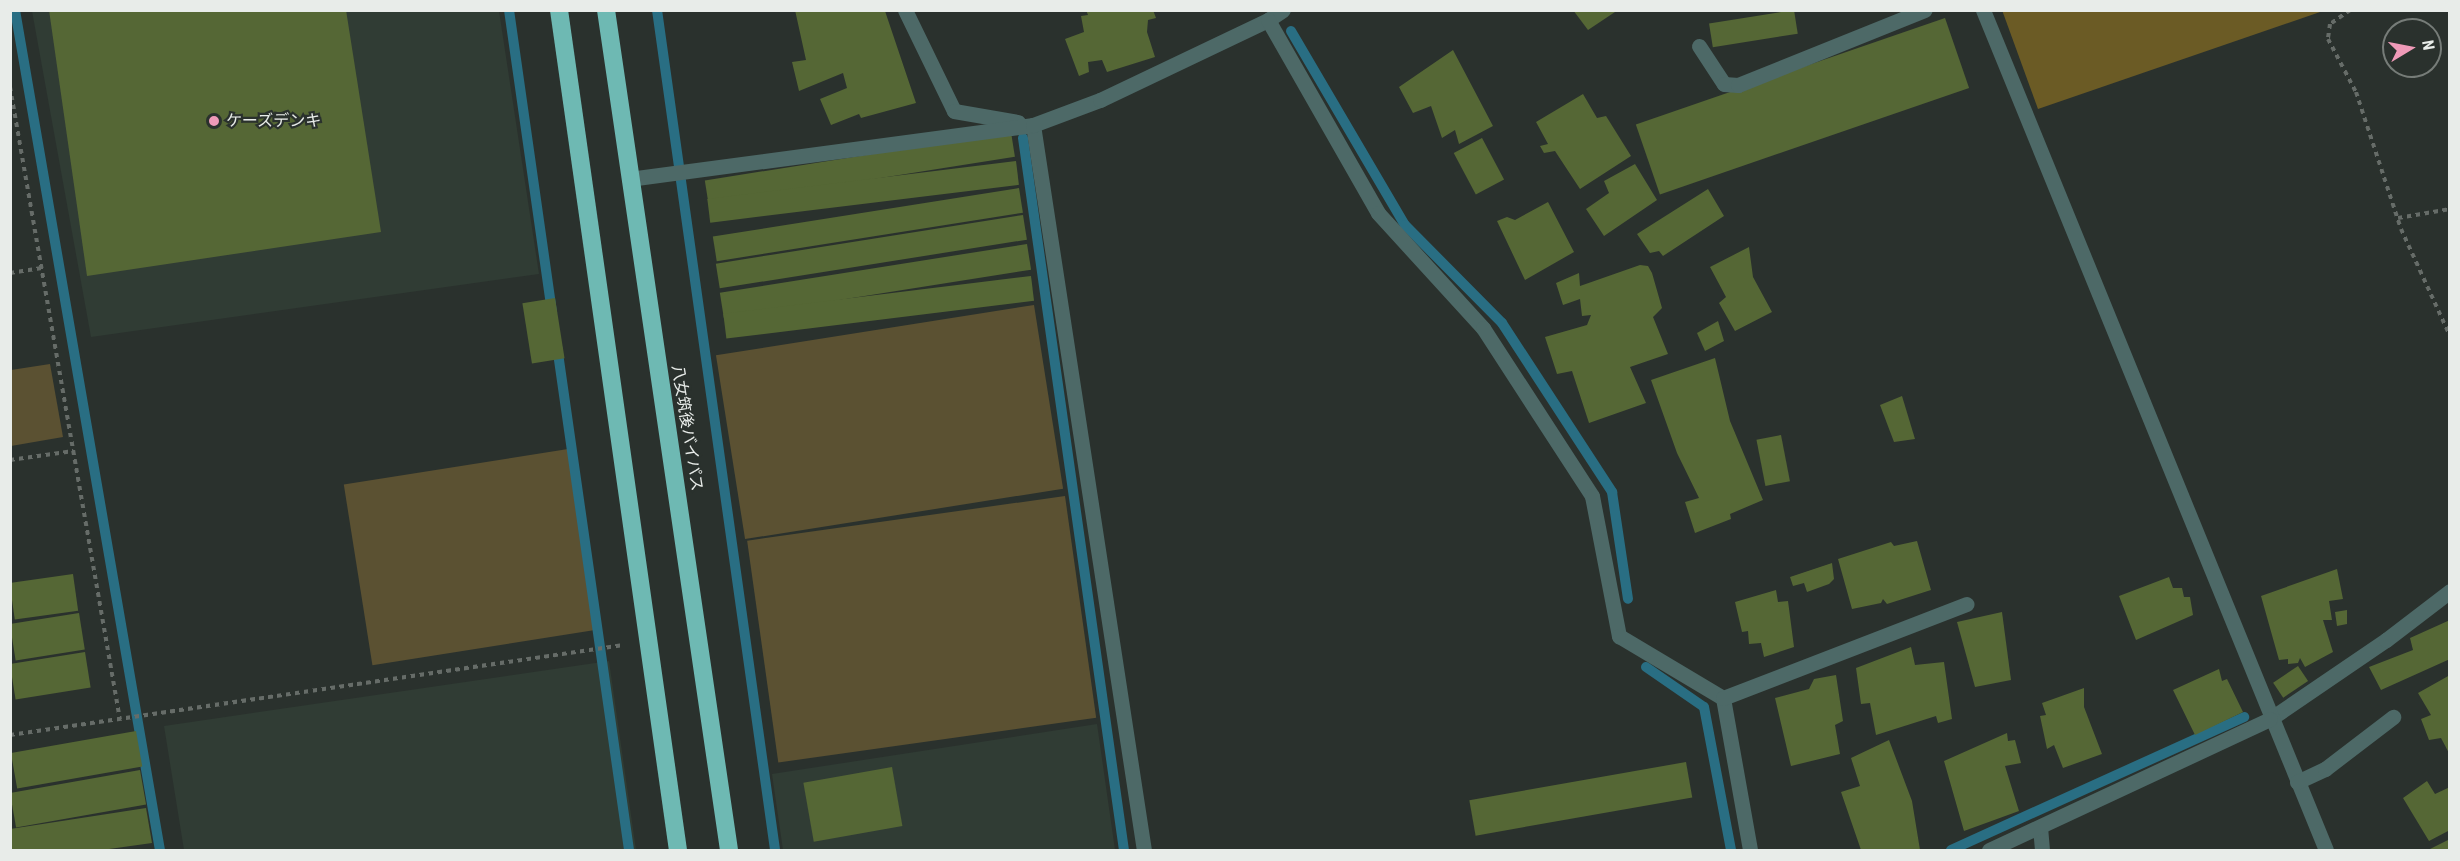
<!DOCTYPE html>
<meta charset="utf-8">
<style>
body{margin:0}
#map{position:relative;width:2460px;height:861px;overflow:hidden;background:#2a312d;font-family:"Roboto Condensed","Noto Sans JP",sans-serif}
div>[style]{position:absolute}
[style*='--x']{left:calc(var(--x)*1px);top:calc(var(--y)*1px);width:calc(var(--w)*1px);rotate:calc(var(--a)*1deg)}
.built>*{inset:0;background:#303c34}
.green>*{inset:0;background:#5b5132;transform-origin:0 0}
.forest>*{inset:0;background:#6b5b25}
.stream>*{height:10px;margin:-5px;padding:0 5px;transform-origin:5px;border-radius:5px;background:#296e83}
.building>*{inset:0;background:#556735;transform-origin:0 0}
.path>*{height:4px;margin-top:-2px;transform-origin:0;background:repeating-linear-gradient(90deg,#666c68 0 4.5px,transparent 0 9px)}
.lane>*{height:15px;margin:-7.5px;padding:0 7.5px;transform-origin:7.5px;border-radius:7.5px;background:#4d6967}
.street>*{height:15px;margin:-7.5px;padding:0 7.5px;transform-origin:7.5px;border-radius:7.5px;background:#4d6967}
.highway>*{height:18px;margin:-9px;padding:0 9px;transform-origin:9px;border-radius:9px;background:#6eb9b3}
.dots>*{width:16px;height:16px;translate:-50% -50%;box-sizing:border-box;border:3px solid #2a312d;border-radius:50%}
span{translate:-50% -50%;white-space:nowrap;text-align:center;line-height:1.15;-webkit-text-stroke:4.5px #2a312d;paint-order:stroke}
.poi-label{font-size:16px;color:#e8ece9}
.left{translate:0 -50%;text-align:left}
.street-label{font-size:16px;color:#e8ece9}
.frame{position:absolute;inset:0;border:12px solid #e8ece9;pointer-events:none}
.north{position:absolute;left:2382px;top:18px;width:60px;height:60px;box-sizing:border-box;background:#2a312d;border:2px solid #767c78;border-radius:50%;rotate:80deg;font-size:16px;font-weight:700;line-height:24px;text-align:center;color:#e8ece9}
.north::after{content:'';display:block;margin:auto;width:21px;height:27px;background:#ef9ab8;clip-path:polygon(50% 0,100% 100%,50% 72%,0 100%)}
</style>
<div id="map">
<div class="built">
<div style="clip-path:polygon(32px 11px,499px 11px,539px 274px,91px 337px)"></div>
<div style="clip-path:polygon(609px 661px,636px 850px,184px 850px,164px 726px)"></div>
<div style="clip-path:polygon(1097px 724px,1115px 850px,783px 850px,772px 774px)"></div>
</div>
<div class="green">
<div style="left:1034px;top:305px;width:186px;height:322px;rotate:81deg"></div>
<div style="clip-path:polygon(50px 364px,63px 437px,11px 446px,11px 370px)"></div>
<div style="left:568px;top:449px;width:183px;height:227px;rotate:81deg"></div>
<div style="left:1065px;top:496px;width:224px;height:321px;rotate:82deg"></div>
</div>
<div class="forest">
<div style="clip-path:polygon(2002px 10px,2323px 10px,2323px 11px,2038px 109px)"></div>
</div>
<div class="stream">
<div style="--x:15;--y:10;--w:852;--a:80.21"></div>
<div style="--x:509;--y:10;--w:306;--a:81.9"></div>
<div style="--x:657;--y:10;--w:848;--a:82"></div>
<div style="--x:1291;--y:31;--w:225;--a:59.6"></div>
<div style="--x:1405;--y:225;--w:138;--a:45.3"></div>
<div style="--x:1502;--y:323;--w:202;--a:56.9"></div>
<div style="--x:1612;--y:492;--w:108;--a:81.5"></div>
<div style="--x:1023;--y:138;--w:719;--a:81.93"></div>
<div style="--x:557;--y:346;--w:509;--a:81.87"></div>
<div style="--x:1646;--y:667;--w:70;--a:34.6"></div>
<div style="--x:1704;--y:707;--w:146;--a:79.3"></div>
<div style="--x:1951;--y:850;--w:322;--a:-24.4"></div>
</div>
<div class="building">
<div style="clip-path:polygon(49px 10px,346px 10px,381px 232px,87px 276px)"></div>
<div style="clip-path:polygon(795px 10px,885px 11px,916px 103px,861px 118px,859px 114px,831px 125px,820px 99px,847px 88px,843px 73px,799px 91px,792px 62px,806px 60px)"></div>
<div style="clip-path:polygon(1086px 10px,1153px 10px,1156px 18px,1148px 20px,1147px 32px,1155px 57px,1107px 72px,1102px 60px,1088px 62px,1089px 72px,1079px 76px,1065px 39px,1084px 32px,1081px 16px,1088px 15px)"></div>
<div style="clip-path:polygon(1573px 10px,1618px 10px,1588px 30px)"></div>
<div style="left:1794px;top:10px;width:24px;height:86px;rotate:81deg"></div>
<div style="left:1945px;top:18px;width:74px;height:327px;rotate:71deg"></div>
<div style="clip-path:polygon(1453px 50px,1493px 126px,1459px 144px,1455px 130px,1442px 138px,1431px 106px,1413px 113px,1399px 87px)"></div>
<div style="clip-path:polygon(1583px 94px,1597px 118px,1606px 116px,1631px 156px,1580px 189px,1555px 151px,1544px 153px,1540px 146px,1548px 144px,1536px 122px)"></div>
<div style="left:1011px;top:132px;width:25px;height:310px;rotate:81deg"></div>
<div style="left:1482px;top:138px;width:47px;height:32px;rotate:62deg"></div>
<div style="left:1016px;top:161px;width:24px;height:311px;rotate:83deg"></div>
<div style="clip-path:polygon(1635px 164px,1657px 200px,1604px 236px,1586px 209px,1609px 193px,1604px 181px)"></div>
<div style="left:1019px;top:188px;width:25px;height:310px;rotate:81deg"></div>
<div style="clip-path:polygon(1708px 189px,1724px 216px,1663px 256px,1659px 251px,1650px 253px,1637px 234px)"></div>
<div style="clip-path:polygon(1548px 202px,1574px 252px,1525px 280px,1497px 221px,1507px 217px,1515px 220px)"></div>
<div style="left:1023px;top:215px;width:25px;height:311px;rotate:81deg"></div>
<div style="left:1027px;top:244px;width:26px;height:311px;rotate:81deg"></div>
<div style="clip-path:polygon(1749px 247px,1753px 277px,1772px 312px,1735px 331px,1719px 303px,1726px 297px,1710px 267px)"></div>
<div style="clip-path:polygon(1640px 265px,1648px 266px,1652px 273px,1662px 308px,1653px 317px,1668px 354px,1630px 367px,1646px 403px,1589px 423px,1572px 371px,1557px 374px,1545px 337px,1587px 325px,1591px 315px,1582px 316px,1580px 299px,1563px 305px,1556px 283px,1579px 273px,1580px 286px)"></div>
<div style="left:1031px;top:276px;width:25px;height:310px;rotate:83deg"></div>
<div style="left:555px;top:298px;width:61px;height:33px;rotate:81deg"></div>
<div style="clip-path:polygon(1718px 321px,1724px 341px,1705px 351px,1697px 333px)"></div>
<div style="clip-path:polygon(1715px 358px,1730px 421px,1763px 500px,1730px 514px,1731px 519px,1695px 533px,1685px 502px,1699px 498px,1677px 453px,1651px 380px)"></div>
<div style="clip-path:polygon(1902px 396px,1915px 439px,1894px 442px,1880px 405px)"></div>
<div style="left:1781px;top:435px;width:47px;height:25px;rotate:79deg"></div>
<div style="clip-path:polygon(1917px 541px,1931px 590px,1887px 604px,1883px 599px,1881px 603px,1852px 609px,1838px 559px,1891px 542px,1894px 546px)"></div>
<div style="clip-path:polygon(1832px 563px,1834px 579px,1829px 584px,1807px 592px,1804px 583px,1793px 586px,1790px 577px)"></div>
<div style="clip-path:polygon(2337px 569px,2343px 599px,2329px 601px,2332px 620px,2323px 620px,2333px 652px,2305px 667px,2300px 658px,2298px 663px,2288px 664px,2288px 659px,2279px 660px,2261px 596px)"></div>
<div style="left:73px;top:574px;width:37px;height:64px;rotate:82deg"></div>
<div style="clip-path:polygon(2169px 577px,2173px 588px,2182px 588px,2184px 597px,2190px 597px,2193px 615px,2136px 640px,2119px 596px)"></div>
<div style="clip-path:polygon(1776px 590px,1778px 602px,1788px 601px,1794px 647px,1764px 657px,1761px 643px,1749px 644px,1748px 631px,1742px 632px,1735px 602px)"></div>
<div style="clip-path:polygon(2347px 610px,2347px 624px,2337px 626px,2335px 612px)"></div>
<div style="clip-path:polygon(2002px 612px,2011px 680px,1975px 687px,1957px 622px)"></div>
<div style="left:79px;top:613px;width:37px;height:70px;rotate:81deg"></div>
<div style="clip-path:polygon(2450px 620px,2450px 659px,2381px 690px,2369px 667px,2413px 650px,2410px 638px)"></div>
<div style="clip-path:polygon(1911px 647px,1915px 665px,1944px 662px,1952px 719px,1938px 723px,1936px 716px,1876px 735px,1870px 703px,1861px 704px,1856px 668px)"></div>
<div style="left:85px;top:652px;width:36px;height:76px;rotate:81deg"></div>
<div style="left:2298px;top:666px;width:18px;height:30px;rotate:56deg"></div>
<div style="clip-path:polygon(2219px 669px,2222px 681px,2227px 679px,2243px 712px,2195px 735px,2173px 690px)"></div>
<div style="clip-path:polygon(1836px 675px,1843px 721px,1835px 725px,1840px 754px,1791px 766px,1775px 698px,1809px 689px,1814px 679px)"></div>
<div style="clip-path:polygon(2450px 675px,2450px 755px,2441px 738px,2429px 740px,2421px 719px,2431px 715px,2418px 693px)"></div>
<div style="clip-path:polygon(2084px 688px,2084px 707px,2102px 754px,2063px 768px,2054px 745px,2047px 749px,2040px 716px,2046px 715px,2042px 703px)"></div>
<div style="left:136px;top:731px;width:36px;height:127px;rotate:80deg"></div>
<div style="clip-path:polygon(2007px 733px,2008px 741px,2015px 740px,2021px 763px,2005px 766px,2019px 811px,1964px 831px,1944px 761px)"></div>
<div style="clip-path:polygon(1889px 740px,1912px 801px,1920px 850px,1861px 850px,1841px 792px,1860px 786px,1851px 758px)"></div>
<div style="left:1686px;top:762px;width:36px;height:220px;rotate:80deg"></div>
<div style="left:892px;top:767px;width:60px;height:90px;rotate:80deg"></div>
<div style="left:140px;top:770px;width:35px;height:132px;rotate:80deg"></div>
<div style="clip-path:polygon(2427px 781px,2435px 794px,2450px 787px,2450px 830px,2429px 841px,2403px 798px)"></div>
<div style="clip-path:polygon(146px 808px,152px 843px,102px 850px,10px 850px,10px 829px)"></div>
<div style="clip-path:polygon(2450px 839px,2450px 850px,2428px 850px)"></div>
</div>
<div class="path">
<div style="--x:2350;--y:10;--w:24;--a:145"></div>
<div style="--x:2330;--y:24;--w:15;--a:98"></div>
<div style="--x:2328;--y:39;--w:60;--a:62.2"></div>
<div style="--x:2356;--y:92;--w:144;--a:71.8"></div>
<div style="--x:2401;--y:229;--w:118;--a:65.4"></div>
<div style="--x:10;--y:87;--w:642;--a:80.14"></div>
<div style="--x:2398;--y:218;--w:53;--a:-9.8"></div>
<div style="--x:10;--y:273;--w:32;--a:-9"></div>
<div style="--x:10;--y:460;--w:64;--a:-8.1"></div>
<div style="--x:10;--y:735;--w:620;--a:-8.35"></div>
</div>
<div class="lane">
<div style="--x:1268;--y:20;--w:18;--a:-34"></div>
<div style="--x:1699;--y:46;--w:45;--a:56.7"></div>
<div style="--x:1724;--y:84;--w:14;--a:4"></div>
<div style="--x:1738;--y:85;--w:201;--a:-21.9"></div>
<div style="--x:2270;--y:719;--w:140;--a:-34.3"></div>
<div style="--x:2386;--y:640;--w:81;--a:-37.4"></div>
<div style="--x:2040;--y:827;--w:23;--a:85"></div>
</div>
<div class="street">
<div style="--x:905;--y:10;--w:112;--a:64.1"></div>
<div style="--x:954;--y:111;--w:65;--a:9.8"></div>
<div style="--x:1983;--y:10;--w:907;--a:67.79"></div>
<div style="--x:1033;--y:125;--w:733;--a:81.3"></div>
<div style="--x:629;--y:179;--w:408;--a:-7.6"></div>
<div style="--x:1033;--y:125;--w:72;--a:-20.5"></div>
<div style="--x:1100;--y:100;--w:186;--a:-25.5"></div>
<div style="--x:1268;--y:20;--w:222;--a:60.3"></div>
<div style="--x:1378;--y:213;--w:156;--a:47.6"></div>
<div style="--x:1483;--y:328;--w:200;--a:57"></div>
<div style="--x:1592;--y:496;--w:143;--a:79.1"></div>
<div style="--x:1619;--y:636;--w:121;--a:30.8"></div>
<div style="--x:1723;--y:698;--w:154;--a:79.9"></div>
<div style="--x:1723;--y:698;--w:261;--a:-21.1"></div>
<div style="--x:2297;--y:782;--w:31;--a:-25"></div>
<div style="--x:2325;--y:769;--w:86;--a:-37.4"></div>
<div style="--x:1989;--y:850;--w:310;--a:-25"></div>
</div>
<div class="highway">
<div style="--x:559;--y:10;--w:848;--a:81.94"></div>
<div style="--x:606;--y:10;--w:849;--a:81.67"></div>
</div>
<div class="dots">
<div style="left:214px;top:121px;background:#ef9ab8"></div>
</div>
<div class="poi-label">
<span class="left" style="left:226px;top:121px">ケーズデンキ</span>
</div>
<div class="street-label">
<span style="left:687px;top:428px;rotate:81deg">八女筑後バイパス</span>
</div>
<div class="frame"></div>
<div class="north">N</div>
</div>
